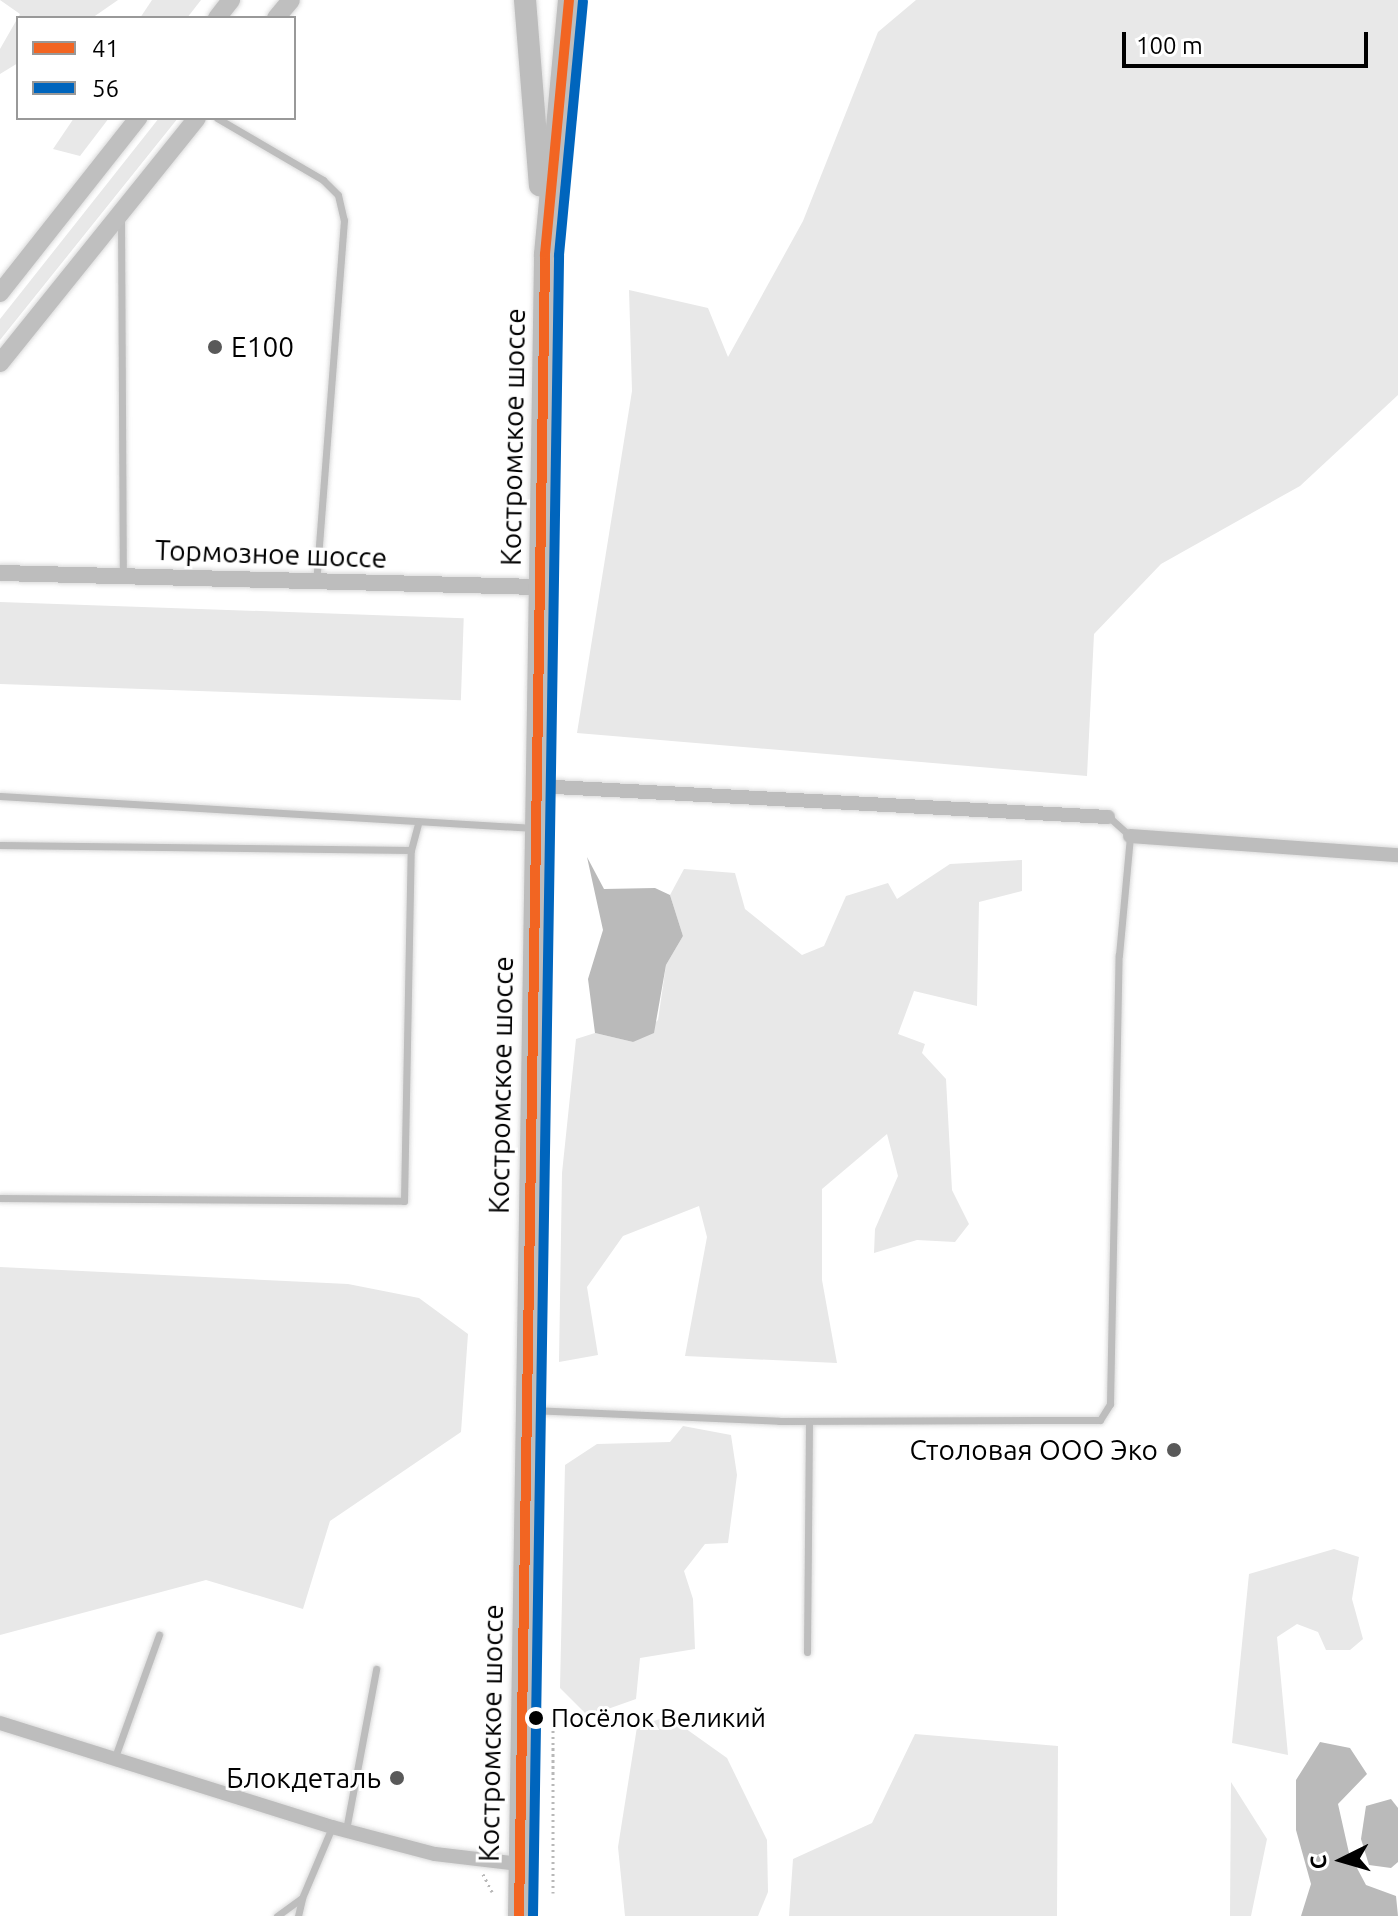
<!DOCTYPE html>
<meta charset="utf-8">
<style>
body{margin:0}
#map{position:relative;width:1398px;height:1916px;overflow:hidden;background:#fff;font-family:Ubuntu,sans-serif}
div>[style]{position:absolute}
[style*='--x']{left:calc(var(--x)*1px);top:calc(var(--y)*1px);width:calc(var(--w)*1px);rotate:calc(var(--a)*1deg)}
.green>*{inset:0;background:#e8e8e8;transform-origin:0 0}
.water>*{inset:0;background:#bababa}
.path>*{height:3px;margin-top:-1.5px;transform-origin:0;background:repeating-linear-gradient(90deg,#b8b8b8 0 2px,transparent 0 6px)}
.roads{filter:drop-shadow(0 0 2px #dbdbdb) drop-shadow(0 0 2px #dbdbdb)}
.service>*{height:7px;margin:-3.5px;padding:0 3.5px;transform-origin:3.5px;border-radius:3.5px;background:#bdbdbd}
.minor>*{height:14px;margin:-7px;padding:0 7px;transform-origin:7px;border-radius:7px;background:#bdbdbd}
.tertiary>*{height:16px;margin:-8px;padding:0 8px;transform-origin:8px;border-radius:8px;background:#bdbdbd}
.secondary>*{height:18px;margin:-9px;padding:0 9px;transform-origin:9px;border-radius:9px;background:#bfbfbf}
.trunk>*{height:22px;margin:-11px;padding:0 11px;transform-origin:11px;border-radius:11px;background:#bdbdbd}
.bus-1>*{height:10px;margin:-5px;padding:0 5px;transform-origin:5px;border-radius:5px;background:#f26522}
.bus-2>*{height:10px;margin:-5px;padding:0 5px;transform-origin:5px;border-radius:5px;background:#0065bd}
.dots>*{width:22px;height:22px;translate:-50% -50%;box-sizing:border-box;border:4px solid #fff;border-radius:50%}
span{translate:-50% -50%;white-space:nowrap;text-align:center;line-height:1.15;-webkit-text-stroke:6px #fff;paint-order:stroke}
.bus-label{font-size:26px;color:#000}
.left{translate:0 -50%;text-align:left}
.poi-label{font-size:28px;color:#000}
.right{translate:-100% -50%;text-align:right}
.street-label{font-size:28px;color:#000}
.legend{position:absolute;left:16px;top:16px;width:280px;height:104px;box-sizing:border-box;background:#fff;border:2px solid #999;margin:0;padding:10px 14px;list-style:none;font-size:24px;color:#000}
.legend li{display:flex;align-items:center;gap:16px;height:40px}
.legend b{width:40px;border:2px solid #999}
.north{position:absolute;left:1302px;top:1820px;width:80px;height:80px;-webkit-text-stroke:6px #fff;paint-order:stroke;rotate:265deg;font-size:22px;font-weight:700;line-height:32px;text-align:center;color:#000}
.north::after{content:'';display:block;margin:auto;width:28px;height:36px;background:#000;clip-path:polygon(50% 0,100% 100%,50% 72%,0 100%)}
.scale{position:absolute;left:1122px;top:32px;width:246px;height:36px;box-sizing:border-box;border:4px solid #000;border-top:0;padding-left:10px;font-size:24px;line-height:28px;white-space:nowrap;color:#000;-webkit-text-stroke:6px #fff;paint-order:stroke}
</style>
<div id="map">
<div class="green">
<div style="clip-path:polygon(0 0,118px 0,92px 18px,18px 18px,18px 63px,0 74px,0 49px,20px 14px)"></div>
<div style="clip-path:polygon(152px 0,201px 0,187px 18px,140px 18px)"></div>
<div style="clip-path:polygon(916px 0,1398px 0,1398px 395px,1300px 486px,1161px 564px,1094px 634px,1087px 776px,577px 733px,632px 391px,629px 290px,708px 308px,728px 357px,803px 221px,878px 32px)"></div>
<div style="clip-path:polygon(74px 118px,109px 118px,80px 156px,53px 149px)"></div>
<div style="clip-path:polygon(159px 118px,178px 118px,0 340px,0 319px)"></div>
<div style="left:0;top:602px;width:464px;height:82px;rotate:2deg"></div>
<div style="clip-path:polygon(1022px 860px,1022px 891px,979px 902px,977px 1006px,914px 991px,898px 1034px,925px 1044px,922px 1053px,946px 1079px,952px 1190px,969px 1224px,955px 1242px,917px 1240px,874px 1253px,875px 1229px,898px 1176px,887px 1134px,822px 1189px,822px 1280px,837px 1363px,685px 1356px,707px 1237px,699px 1206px,623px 1236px,587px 1287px,598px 1355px,559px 1362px,562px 1173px,576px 1039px,595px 1033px,633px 1042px,658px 1020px,666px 965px,683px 936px,670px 895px,684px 869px,735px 873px,745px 909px,802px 955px,824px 946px,846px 896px,888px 883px,897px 899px,950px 864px)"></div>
<div style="clip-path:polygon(0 1267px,348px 1284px,419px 1298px,468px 1334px,461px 1432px,330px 1521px,303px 1609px,206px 1580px,0 1635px)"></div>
<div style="clip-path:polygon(683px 1426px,731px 1435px,737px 1475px,728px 1543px,705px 1544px,684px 1571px,693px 1599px,695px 1649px,640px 1658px,636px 1699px,588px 1716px,560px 1688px,565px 1465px,597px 1444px,670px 1442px)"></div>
<div style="clip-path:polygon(1334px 1549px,1359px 1557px,1352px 1599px,1363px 1639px,1350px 1650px,1326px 1650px,1318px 1632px,1297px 1624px,1277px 1637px,1288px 1755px,1232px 1743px,1249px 1574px)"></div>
<div style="clip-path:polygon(668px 1716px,727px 1758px,767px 1840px,768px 1892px,758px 1916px,625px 1916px,618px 1847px,637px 1727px)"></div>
<div style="clip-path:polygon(915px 1734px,1058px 1746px,1057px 1916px,789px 1916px,793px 1859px,872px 1823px)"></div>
<div style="clip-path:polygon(1231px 1782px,1267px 1839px,1251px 1916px,1230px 1916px)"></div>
</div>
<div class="water">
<div style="clip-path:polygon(587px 857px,604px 889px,655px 888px,670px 895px,683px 936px,666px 965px,654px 1033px,633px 1042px,595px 1033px,588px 979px,603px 930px)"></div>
<div style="clip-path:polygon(1320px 1742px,1350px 1748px,1367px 1774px,1338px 1804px,1349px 1853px,1366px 1885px,1396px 1896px,1398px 1916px,1301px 1916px,1311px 1884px,1296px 1830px,1296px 1780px)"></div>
<div style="clip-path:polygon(1391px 1799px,1398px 1808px,1398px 1862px,1391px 1868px,1369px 1865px,1361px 1839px,1366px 1806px)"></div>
</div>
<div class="path">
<div style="--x:553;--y:1718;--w:175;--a:90"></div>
<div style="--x:483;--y:1874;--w:20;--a:63"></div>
</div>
<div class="roads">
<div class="service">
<div style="--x:217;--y:118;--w:123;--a:30.3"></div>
<div style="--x:323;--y:180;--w:21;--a:45"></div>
<div style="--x:338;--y:195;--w:26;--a:77"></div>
<div style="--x:344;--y:220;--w:362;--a:94.4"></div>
<div style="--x:121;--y:218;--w:358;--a:89.7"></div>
<div style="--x:0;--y:796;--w:535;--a:3.43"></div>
<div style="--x:0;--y:845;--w:411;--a:0.7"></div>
<div style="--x:0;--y:1198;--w:404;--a:0.4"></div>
<div style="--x:404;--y:1201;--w:351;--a:-88.9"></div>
<div style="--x:411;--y:850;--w:27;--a:-75"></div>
<div style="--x:531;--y:1410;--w:248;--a:2.5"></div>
<div style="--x:779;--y:1421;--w:321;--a:-0.2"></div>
<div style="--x:1100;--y:1420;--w:19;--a:-58"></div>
<div style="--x:1110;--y:1404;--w:449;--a:-88.9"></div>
<div style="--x:1119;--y:955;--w:120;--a:-84.7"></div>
<div style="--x:1130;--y:836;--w:28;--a:-138"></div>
<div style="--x:807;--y:1652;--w:230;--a:-89.5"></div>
<div style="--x:115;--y:1757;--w:130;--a:-70.2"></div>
<div style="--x:346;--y:1830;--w:164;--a:-79.4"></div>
<div style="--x:277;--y:1916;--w:31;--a:-36"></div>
<div style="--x:302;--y:1898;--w:77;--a:-67.1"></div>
<div style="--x:298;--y:1916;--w:18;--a:-77"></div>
</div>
<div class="minor">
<div style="--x:537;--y:786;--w:572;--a:3.11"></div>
<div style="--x:1130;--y:836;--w:269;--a:4.1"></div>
<div style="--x:0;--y:1723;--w:348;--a:17.4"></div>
<div style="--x:332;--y:1827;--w:106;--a:14.7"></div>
<div style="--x:435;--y:1854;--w:85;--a:6.8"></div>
</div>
<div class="tertiary">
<div style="--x:0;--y:573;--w:540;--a:1.49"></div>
</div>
<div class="secondary">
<div style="--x:217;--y:18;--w:23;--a:-52"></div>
<div style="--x:276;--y:18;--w:23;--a:-50"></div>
<div style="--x:0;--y:293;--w:223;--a:-51.7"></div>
<div style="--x:0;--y:363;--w:314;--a:-51.2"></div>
</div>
<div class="trunk">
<div style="--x:525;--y:0;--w:186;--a:85.4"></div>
<div style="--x:519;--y:1916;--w:1662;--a:-89.1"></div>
<div style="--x:545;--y:254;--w:255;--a:-84.6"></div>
</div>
</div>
<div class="bus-1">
<div style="--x:519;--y:1916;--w:1662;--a:-89.1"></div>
<div style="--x:545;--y:254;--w:255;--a:-84.6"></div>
</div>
<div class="bus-2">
<div style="--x:533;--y:1916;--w:1661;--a:-89.1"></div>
<div style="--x:559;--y:255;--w:255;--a:-84.6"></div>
</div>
<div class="dots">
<div style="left:215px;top:347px;background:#595959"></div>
<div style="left:1174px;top:1450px;background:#595959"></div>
<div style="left:536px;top:1718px;background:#000"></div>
<div style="left:397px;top:1778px;background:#595959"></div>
</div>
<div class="bus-label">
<span class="left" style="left:551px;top:1718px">Посёлок Великий</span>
</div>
<div class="poi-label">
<span class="left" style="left:231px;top:347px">E100</span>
<span class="right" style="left:1158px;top:1450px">Столовая ООО Эко</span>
<span class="right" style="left:381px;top:1778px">Блокдеталь</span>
</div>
<div class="street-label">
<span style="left:513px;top:437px;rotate:-89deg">Костромское шоссе</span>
<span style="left:271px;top:554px;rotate:2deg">Тормозное шоссе</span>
<span style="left:501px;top:1085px;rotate:-89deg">Костромское шоссе</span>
<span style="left:491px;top:1733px;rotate:-89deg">Костромское шоссе</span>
</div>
<ul class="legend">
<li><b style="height:10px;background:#f26522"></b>41</li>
<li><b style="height:10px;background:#0065bd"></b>56</li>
</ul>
<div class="north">С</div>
<div class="scale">100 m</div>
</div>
